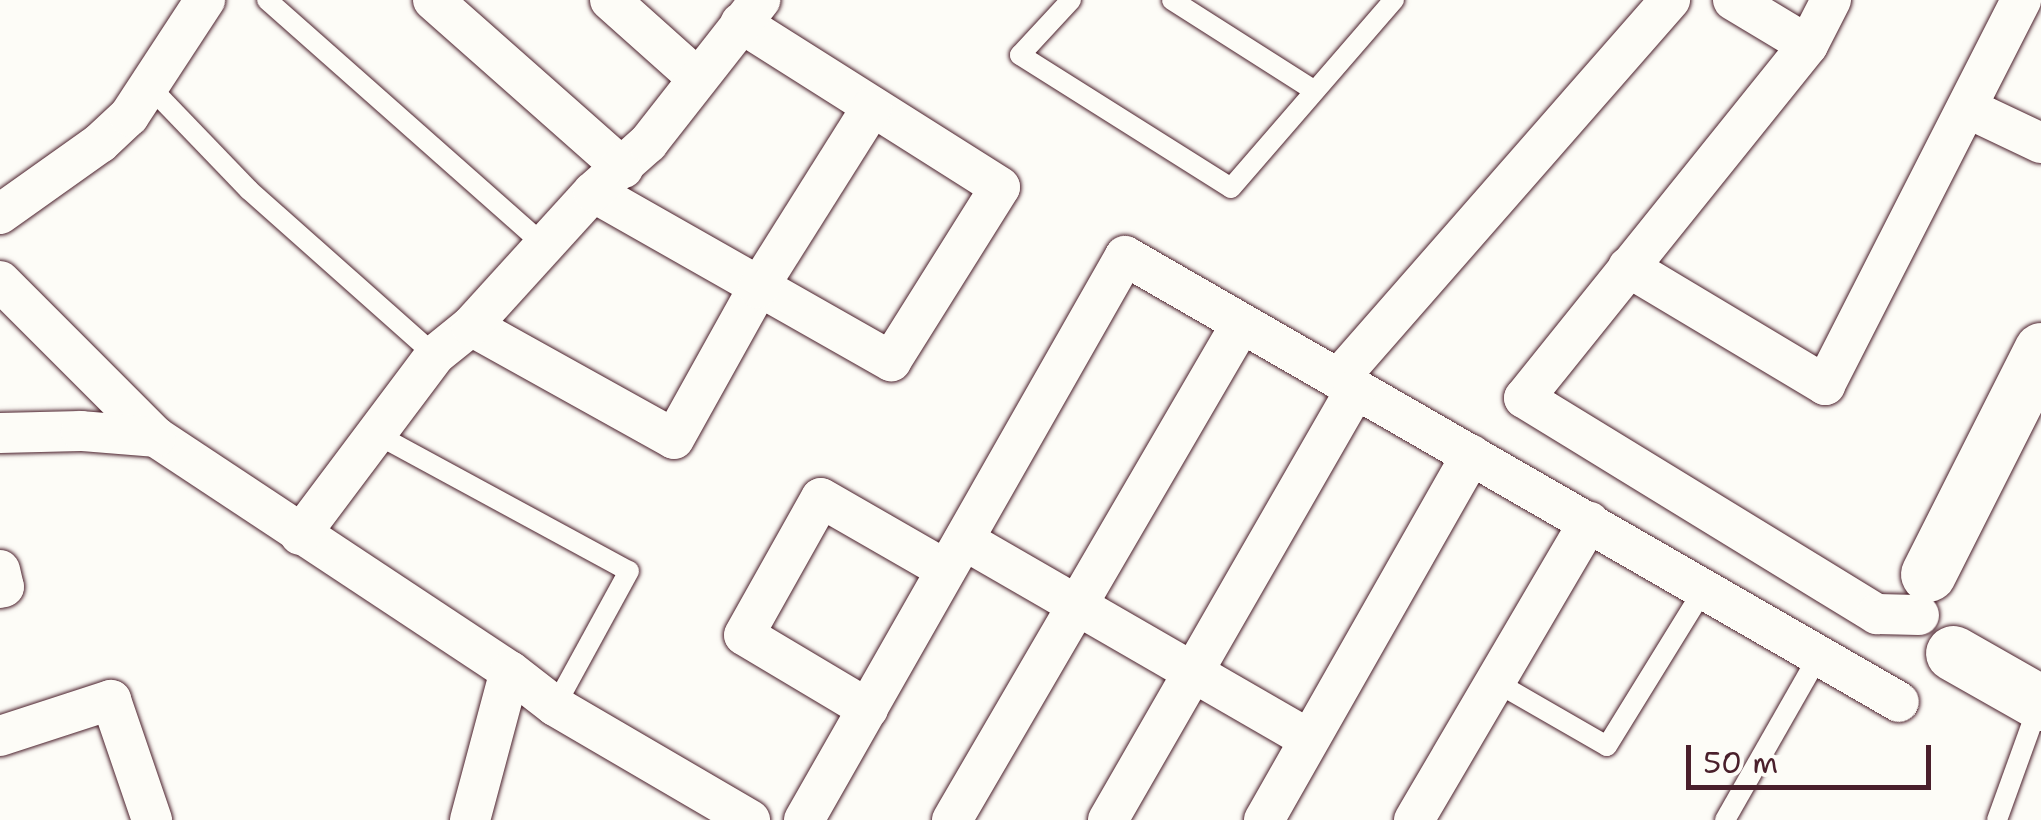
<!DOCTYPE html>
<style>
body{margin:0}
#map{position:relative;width:2041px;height:820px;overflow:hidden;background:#fdfcf7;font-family:"Shantell Sans",sans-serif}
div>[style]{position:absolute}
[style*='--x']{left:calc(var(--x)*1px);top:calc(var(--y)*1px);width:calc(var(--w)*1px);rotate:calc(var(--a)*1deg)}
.roads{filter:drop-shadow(0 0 2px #4a1f2b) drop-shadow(0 0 2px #4a1f2b)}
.lane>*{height:20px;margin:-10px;padding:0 10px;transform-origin:10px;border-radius:10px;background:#fdfcf7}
.street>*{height:40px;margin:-20px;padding:0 20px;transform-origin:20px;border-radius:20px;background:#fdfcf7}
.secondary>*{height:55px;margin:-27.5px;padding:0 27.5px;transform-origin:27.5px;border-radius:27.5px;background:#fdfcf7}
span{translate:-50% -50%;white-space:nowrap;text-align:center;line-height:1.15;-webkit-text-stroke:8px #fdfcf7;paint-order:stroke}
.scale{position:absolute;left:1686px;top:745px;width:245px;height:45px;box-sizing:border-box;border:5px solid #4a1f2b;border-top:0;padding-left:12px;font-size:30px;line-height:35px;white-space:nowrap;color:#4a1f2b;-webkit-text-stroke:8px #fdfcf7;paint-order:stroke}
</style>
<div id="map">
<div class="roads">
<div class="lane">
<div style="--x:267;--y:0;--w:370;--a:41.5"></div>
<div style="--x:1071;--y:0;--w:75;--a:132.8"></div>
<div style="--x:1020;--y:55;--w:249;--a:32.2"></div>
<div style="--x:1231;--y:188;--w:249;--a:-49.1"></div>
<div style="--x:1172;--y:0;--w:169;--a:32.5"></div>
<div style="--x:149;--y:86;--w:144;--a:46.1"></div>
<div style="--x:249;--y:190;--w:249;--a:41.6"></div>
<div style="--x:378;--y:435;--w:285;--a:28.5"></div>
<div style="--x:629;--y:571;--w:154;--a:118.7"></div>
<div style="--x:1494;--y:681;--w:130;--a:29.9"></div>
<div style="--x:1607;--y:746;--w:185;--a:-58.3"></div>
<div style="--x:1725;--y:820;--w:188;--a:-60.3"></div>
<div style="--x:1997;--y:820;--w:123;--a:-70.1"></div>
</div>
<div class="street">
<div style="--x:433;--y:0;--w:254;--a:41.5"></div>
<div style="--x:610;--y:0;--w:115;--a:41.8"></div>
<div style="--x:1733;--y:0;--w:87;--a:31"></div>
<div style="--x:1831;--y:0;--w:51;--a:117.1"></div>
<div style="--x:1808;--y:45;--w:453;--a:128.8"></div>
<div style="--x:1524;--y:398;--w:414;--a:31.5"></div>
<div style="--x:1877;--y:614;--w:42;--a:1.4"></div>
<div style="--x:1967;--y:108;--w:82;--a:25.3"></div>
<div style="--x:593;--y:192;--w:343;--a:29.6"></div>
<div style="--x:891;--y:361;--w:205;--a:-57.9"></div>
<div style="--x:1000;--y:187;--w:307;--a:-147.7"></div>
<div style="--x:0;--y:214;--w:123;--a:-35.4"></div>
<div style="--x:100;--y:143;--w:40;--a:-43"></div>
<div style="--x:129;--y:116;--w:139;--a:-56.8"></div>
<div style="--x:1628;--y:267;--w:230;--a:30.9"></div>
<div style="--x:1825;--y:385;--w:432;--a:-63"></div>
<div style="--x:0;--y:281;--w:221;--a:45"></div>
<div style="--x:156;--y:437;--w:424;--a:33.5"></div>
<div style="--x:510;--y:671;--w:57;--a:37.9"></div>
<div style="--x:555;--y:706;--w:226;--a:30.3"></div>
<div style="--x:471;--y:326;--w:232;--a:29.1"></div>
<div style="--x:674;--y:439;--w:173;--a:-60.9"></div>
<div style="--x:758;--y:288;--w:214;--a:-57.8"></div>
<div style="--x:1338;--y:379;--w:504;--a:-48.78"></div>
<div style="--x:0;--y:433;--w:81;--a:-1.4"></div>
<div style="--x:81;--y:431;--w:75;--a:4.6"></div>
<div style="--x:300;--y:535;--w:225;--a:-53.1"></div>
<div style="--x:435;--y:355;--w:46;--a:-38.9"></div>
<div style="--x:471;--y:326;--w:181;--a:-47.7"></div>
<div style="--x:593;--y:192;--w:74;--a:-41.7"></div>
<div style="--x:648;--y:143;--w:182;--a:-51.9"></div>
<div style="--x:964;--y:540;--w:398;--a:30"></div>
<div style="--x:0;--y:570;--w:17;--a:77"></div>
<div style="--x:4;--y:587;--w:4;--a:166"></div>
<div style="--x:868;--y:709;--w:144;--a:-149.2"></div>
<div style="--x:744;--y:635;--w:157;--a:-60.7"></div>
<div style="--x:821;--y:498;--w:144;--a:29.9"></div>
<div style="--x:0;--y:736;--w:117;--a:-18"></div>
<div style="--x:111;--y:700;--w:127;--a:71.1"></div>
<div style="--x:470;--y:820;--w:154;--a:-75"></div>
<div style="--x:804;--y:820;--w:649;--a:-60.35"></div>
<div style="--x:1125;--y:256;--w:893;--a:29.95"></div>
<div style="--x:952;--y:820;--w:574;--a:-59.77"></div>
<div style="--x:1108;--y:820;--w:497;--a:-60.1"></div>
<div style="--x:1264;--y:820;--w:420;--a:-60.4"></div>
<div style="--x:1414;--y:820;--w:346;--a:-59.6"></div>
</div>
<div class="secondary">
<div style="--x:1928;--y:574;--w:251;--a:-63.2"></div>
<div style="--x:1953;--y:653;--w:101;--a:29.6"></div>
</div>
</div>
<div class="scale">50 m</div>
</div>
